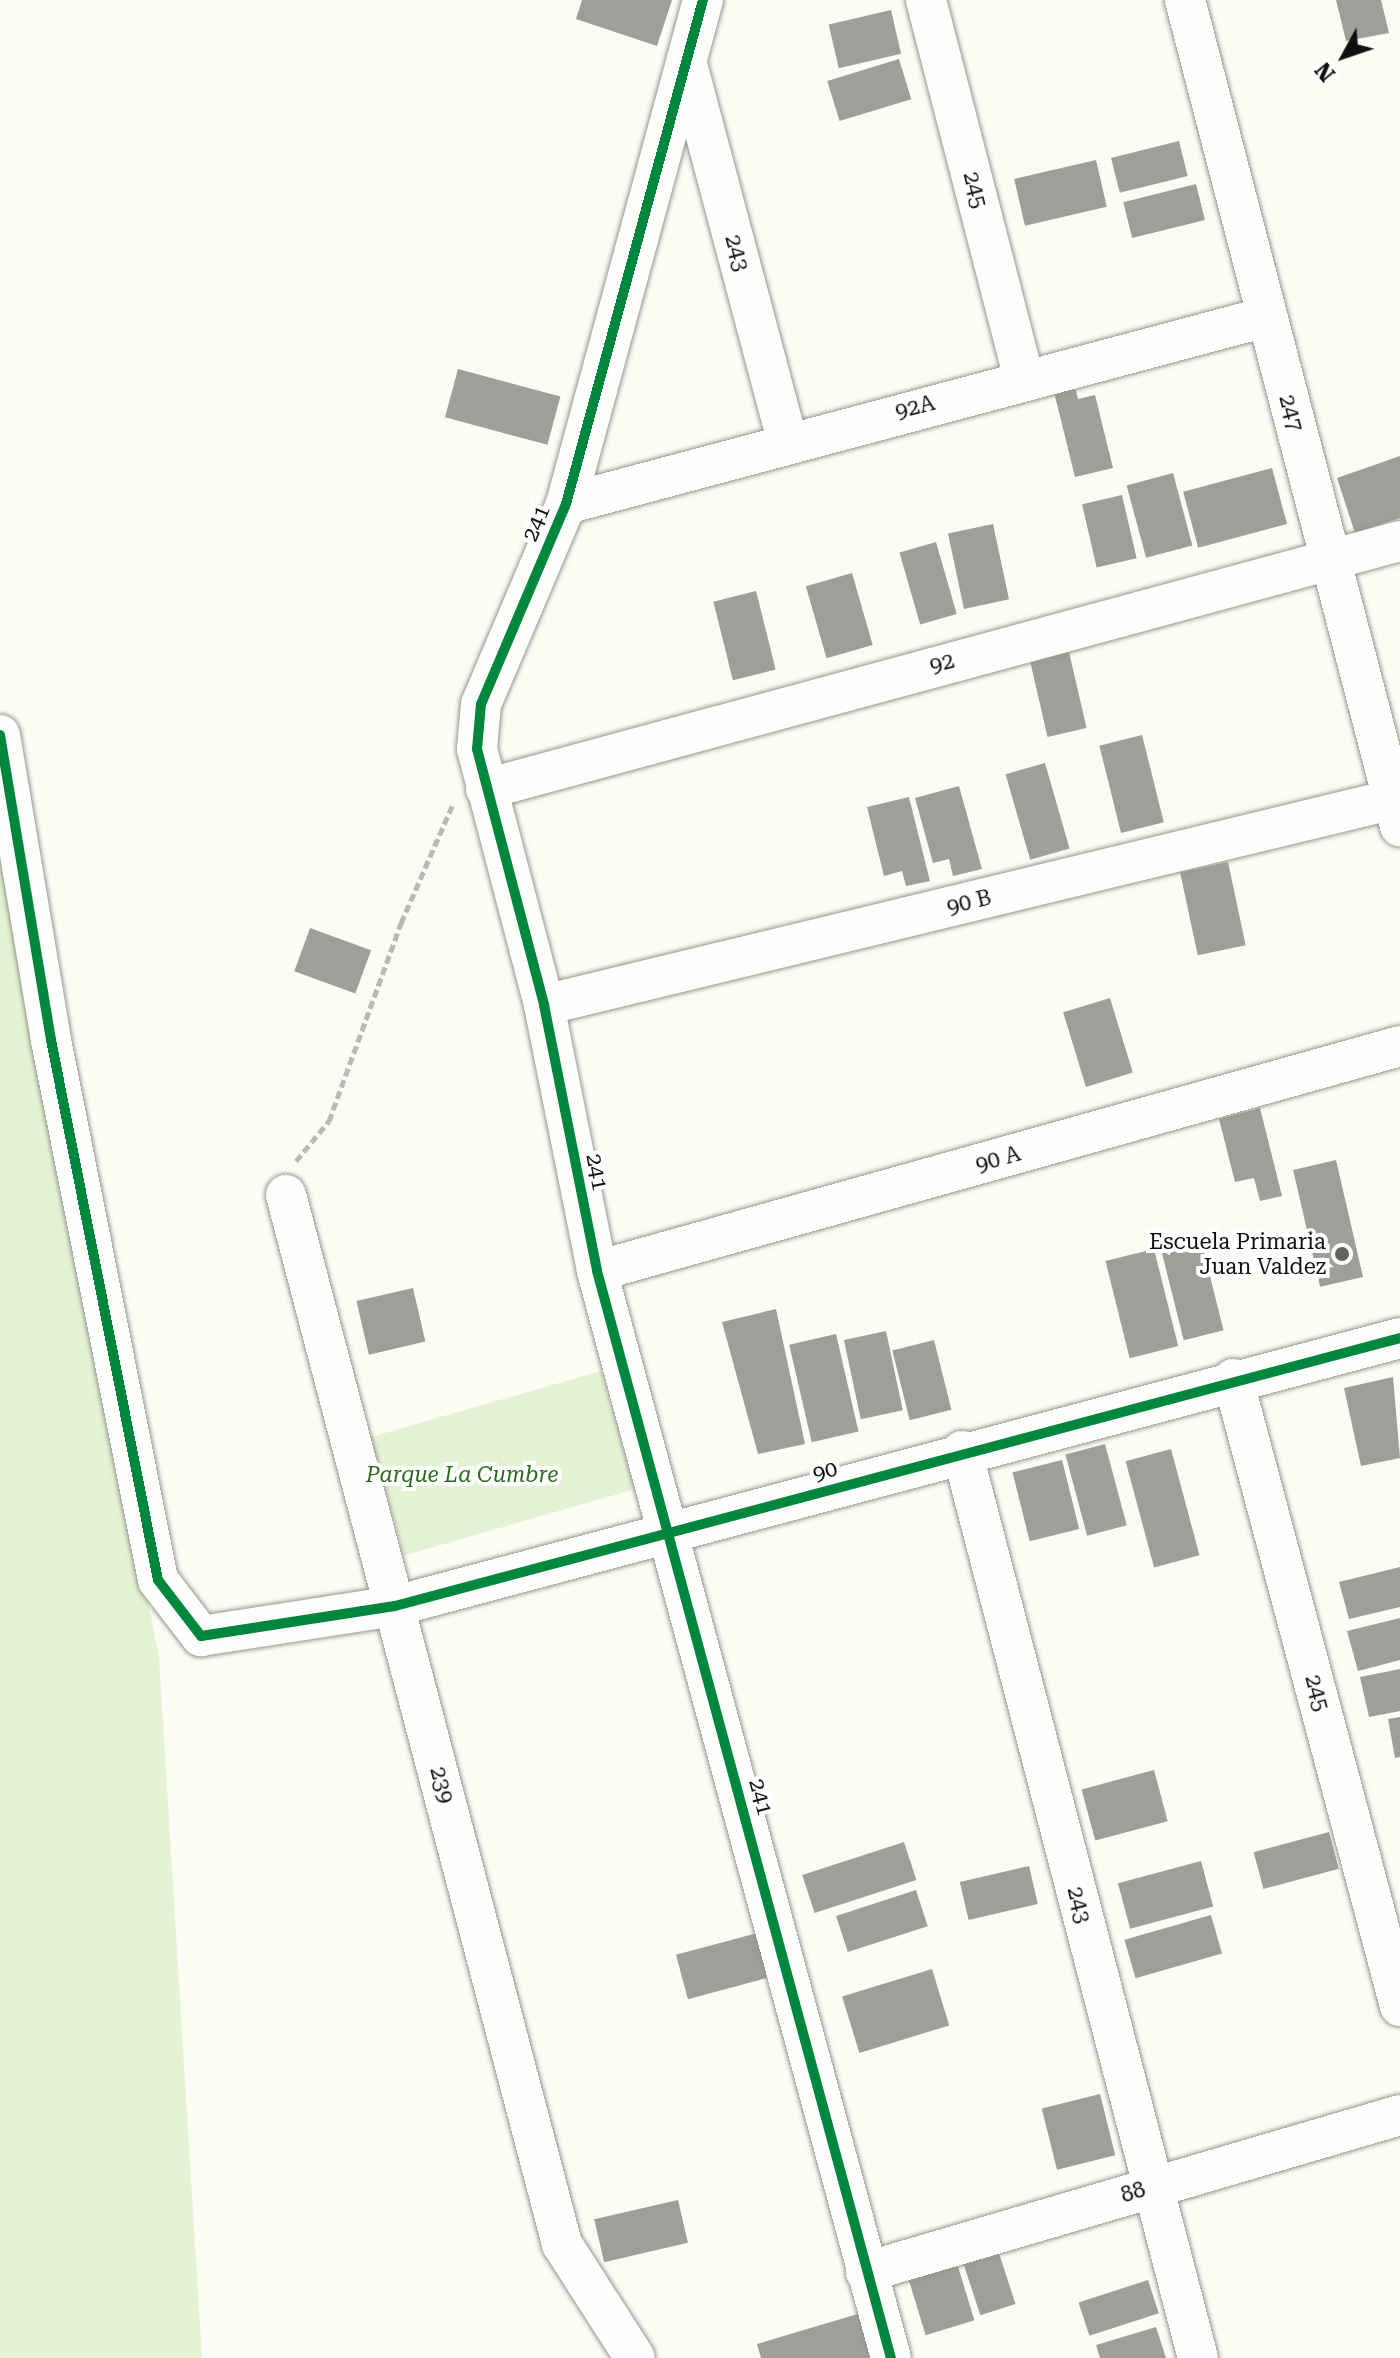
<!DOCTYPE html>
<style>
body{margin:0}
#map{position:relative;width:1400px;height:2358px;overflow:hidden;background:#fcfbf4;font-family:"Roboto Serif",serif}
div>[style]{position:absolute}
[style*='--x']{left:calc(var(--x)*1px);top:calc(var(--y)*1px);width:calc(var(--w)*1px);rotate:calc(var(--a)*1deg)}
.green>*{inset:0;background:#e5f3d4;transform-origin:0 0}
.building>*{inset:0;background:#a09e99;transform-origin:0 0}
.path>*{height:5px;margin-top:-2.5px;transform-origin:0;background:repeating-linear-gradient(90deg,#b9b9b8 0 8px,transparent 0 12px)}
.roads{filter:drop-shadow(0 0 2px #969592) drop-shadow(0 0 2px #969592)}
.minor>*{height:40px;margin:-20px;padding:0 20px;transform-origin:20px;border-radius:20px;background:#fffefd}
.cycleway>*{height:10px;margin:-5px;padding:0 5px;transform-origin:5px;border-radius:5px;background:#00873e}
.dots>*{width:22px;height:22px;translate:-50% -50%;box-sizing:border-box;border:4px solid #fff;border-radius:50%}
span{translate:-50% -50%;white-space:nowrap;text-align:center;line-height:1.15;-webkit-text-stroke:8px #fff;paint-order:stroke}
.street-label{font-size:22px;color:#0f0f0f}
.poi-label{font-size:22px;color:#0f0f0f}
.right{translate:-100% -50%;text-align:right}
.park-label{font-size:22px;color:#2b6a1c;font-style:italic}
.north{position:absolute;left:1304px;top:16px;width:80px;height:80px;-webkit-text-stroke:6px #fff;paint-order:stroke;rotate:230deg;font-size:22px;font-weight:700;line-height:32px;text-align:center;color:#0f0f0f}
.north::after{content:'';display:block;margin:auto;width:28px;height:36px;background:#0f0f0f;clip-path:polygon(50% 0,100% 100%,50% 72%,0 100%)}
</style>
<div id="map">
<div class="green">
<div style="clip-path:polygon(0 842px,159px 1657px,202px 2358px,0 2358px)"></div>
<div style="left:601px;top:1371px;width:123px;height:240px;rotate:74deg"></div>
</div>
<div class="building">
<div style="clip-path:polygon(582px 0,672px 0,657px 46px,576px 19px)"></div>
<div style="clip-path:polygon(1336px 0,1381px 0,1389px 33px,1346px 41px)"></div>
<div style="left:891px;top:10px;width:45px;height:64px;rotate:77deg"></div>
<div style="left:899px;top:59px;width:42px;height:75px;rotate:73deg"></div>
<div style="left:1179px;top:141px;width:36px;height:70px;rotate:76deg"></div>
<div style="left:1096px;top:160px;width:48px;height:84px;rotate:77deg"></div>
<div style="left:1196px;top:184px;width:37px;height:75px;rotate:76deg"></div>
<div style="left:458px;top:369px;width:106px;height:50px;rotate:15deg"></div>
<div style="clip-path:polygon(1074px 383px,1078px 399px,1095px 395px,1113px 468px,1075px 477px,1053px 388px)"></div>
<div style="clip-path:polygon(1400px 456px,1400px 518px,1355px 533px,1337px 478px)"></div>
<div style="left:1272px;top:468px;width:58px;height:92px;rotate:75deg"></div>
<div style="left:1173px;top:473px;width:75px;height:48px;rotate:75deg"></div>
<div style="left:1122px;top:495px;width:65px;height:41px;rotate:77deg"></div>
<div style="left:993px;top:524px;width:77px;height:46px;rotate:78deg"></div>
<div style="left:936px;top:542px;width:75px;height:38px;rotate:74deg"></div>
<div style="left:852px;top:573px;width:75px;height:48px;rotate:74deg"></div>
<div style="left:756px;top:591px;width:81px;height:44px;rotate:76deg"></div>
<div style="left:1069px;top:652px;width:78px;height:40px;rotate:77deg"></div>
<div style="left:1142px;top:735px;width:90px;height:44px;rotate:76deg"></div>
<div style="left:1045px;top:763px;width:89px;height:41px;rotate:74deg"></div>
<div style="clip-path:polygon(959px 786px,982px 869px,953px 876px,949px 859px,933px 863px,915px 798px)"></div>
<div style="clip-path:polygon(909px 797px,930px 881px,906px 886px,902px 871px,884px 876px,867px 807px)"></div>
<div style="left:1228px;top:862px;width:85px;height:49px;rotate:78deg"></div>
<div style="left:310px;top:928px;width:65px;height:46px;rotate:20deg"></div>
<div style="left:1110px;top:998px;width:78px;height:49px;rotate:73deg"></div>
<div style="clip-path:polygon(1260px 1108px,1282px 1196px,1260px 1201px,1254px 1178px,1235px 1182px,1219px 1119px)"></div>
<div style="left:1336px;top:1160px;width:120px;height:44px;rotate:77deg"></div>
<div style="left:1201px;top:1240px;width:93px;height:41px;rotate:76deg"></div>
<div style="left:1154px;top:1249px;width:100px;height:50px;rotate:76deg"></div>
<div style="left:413px;top:1288px;width:55px;height:58px;rotate:77deg"></div>
<div style="clip-path:polygon(776px 1309px,805px 1444px,758px 1454px,722px 1322px)"></div>
<div style="left:886px;top:1331px;width:81px;height:43px;rotate:78deg"></div>
<div style="left:836px;top:1334px;width:100px;height:48px;rotate:77deg"></div>
<div style="left:934px;top:1340px;width:72px;height:43px;rotate:76deg"></div>
<div style="clip-path:polygon(1393px 1377px,1400px 1458px,1361px 1466px,1344px 1388px)"></div>
<div style="left:1105px;top:1444px;width:84px;height:41px;rotate:75deg"></div>
<div style="left:1171px;top:1449px;width:110px;height:47px;rotate:75deg"></div>
<div style="left:1062px;top:1460px;width:71px;height:51px;rotate:76deg"></div>
<div style="clip-path:polygon(1400px 1567px,1400px 1607px,1349px 1619px,1339px 1582px)"></div>
<div style="clip-path:polygon(1400px 1618px,1400px 1660px,1358px 1671px,1347px 1631px)"></div>
<div style="clip-path:polygon(1400px 1669px,1400px 1711px,1369px 1717px,1360px 1677px)"></div>
<div style="clip-path:polygon(1400px 1717px,1400px 1757px,1395px 1758px,1388px 1719px)"></div>
<div style="left:1154px;top:1770px;width:53px;height:75px;rotate:75deg"></div>
<div style="left:1329px;top:1832px;width:38px;height:78px;rotate:75deg"></div>
<div style="left:904px;top:1842px;width:40px;height:107px;rotate:72deg"></div>
<div style="left:1201px;top:1861px;width:47px;height:86px;rotate:75deg"></div>
<div style="left:1029px;top:1866px;width:39px;height:71px;rotate:77deg"></div>
<div style="left:916px;top:1890px;width:38px;height:84px;rotate:72deg"></div>
<div style="left:1211px;top:1915px;width:40px;height:90px;rotate:74deg"></div>
<div style="left:761px;top:1932px;width:46px;height:88px;rotate:75deg"></div>
<div style="left:932px;top:1969px;width:59px;height:94px;rotate:73deg"></div>
<div style="left:1100px;top:2094px;width:63px;height:60px;rotate:76deg"></div>
<div style="left:678px;top:2200px;width:44px;height:86px;rotate:77deg"></div>
<div style="left:996px;top:2244px;width:63px;height:37px;rotate:72deg"></div>
<div style="left:956px;top:2260px;width:63px;height:51px;rotate:73deg"></div>
<div style="left:1148px;top:2280px;width:35px;height:73px;rotate:72deg"></div>
<div style="clip-path:polygon(861px 2313px,872px 2358px,761px 2358px,757px 2344px)"></div>
<div style="clip-path:polygon(1156px 2327px,1166px 2358px,1100px 2358px,1096px 2345px)"></div>
</div>
<div class="path">
<div style="--x:296;--y:1161;--w:52;--a:-50.5"></div>
<div style="--x:329;--y:1121;--w:211;--a:-70"></div>
<div style="--x:401;--y:923;--w:128;--a:-66.4"></div>
</div>
<div class="roads">
<div class="minor">
<div style="--x:703;--y:0;--w:522;--a:105.21"></div>
<div style="--x:566;--y:504;--w:217;--a:113"></div>
<div style="--x:481;--y:704;--w:45;--a:95.1"></div>
<div style="--x:477;--y:749;--w:265;--a:75.3"></div>
<div style="--x:544;--y:1005;--w:271;--a:78.7"></div>
<div style="--x:597;--y:1271;--w:1126;--a:74.87"></div>
<div style="--x:926;--y:0;--w:391;--a:75.5"></div>
<div style="--x:1185;--y:0;--w:854;--a:75.41"></div>
<div style="--x:688;--y:68;--w:384;--a:75.1"></div>
<div style="--x:566;--y:504;--w:725;--a:-14.96"></div>
<div style="--x:0;--y:735;--w:309;--a:80.5"></div>
<div style="--x:51;--y:1040;--w:550;--a:78.79"></div>
<div style="--x:158;--y:1580;--w:71;--a:52.5"></div>
<div style="--x:201;--y:1636;--w:196;--a:-8.8"></div>
<div style="--x:395;--y:1606;--w:1040;--a:-14.93"></div>
<div style="--x:486;--y:789;--w:947;--a:-15.18"></div>
<div style="--x:544;--y:1005;--w:875;--a:-13.62"></div>
<div style="--x:286;--y:1195;--w:1085;--a:75.26"></div>
<div style="--x:562;--y:2244;--w:135;--a:57.4"></div>
<div style="--x:597;--y:1271;--w:834;--a:-15.65"></div>
<div style="--x:1233;--y:1379;--w:649;--a:75.09"></div>
<div style="--x:962;--y:1451;--w:937;--a:75.42"></div>
<div style="--x:866;--y:2272;--w:557;--a:-16.38"></div>
</div>
</div>
<div class="cycleway">
<div style="--x:703;--y:0;--w:522;--a:105.21"></div>
<div style="--x:566;--y:504;--w:217;--a:113"></div>
<div style="--x:481;--y:704;--w:45;--a:95.1"></div>
<div style="--x:477;--y:749;--w:265;--a:75.3"></div>
<div style="--x:544;--y:1005;--w:271;--a:78.7"></div>
<div style="--x:597;--y:1271;--w:1126;--a:74.87"></div>
<div style="--x:0;--y:735;--w:309;--a:80.5"></div>
<div style="--x:51;--y:1040;--w:550;--a:78.79"></div>
<div style="--x:158;--y:1580;--w:71;--a:52.5"></div>
<div style="--x:201;--y:1636;--w:196;--a:-8.8"></div>
<div style="--x:395;--y:1606;--w:1040;--a:-14.93"></div>
</div>
<div class="dots">
<div style="left:1342px;top:1254px;background:#62625f"></div>
</div>
<div class="street-label">
<span style="left:975px;top:190px;rotate:76deg">245</span>
<span style="left:737px;top:253px;rotate:75deg">243</span>
<span style="left:915px;top:407px;rotate:-14deg">92A</span>
<span style="left:1291px;top:413px;rotate:75deg">247</span>
<span style="left:536px;top:523px;rotate:-67deg">241</span>
<span style="left:942px;top:663px;rotate:-15deg">92</span>
<span style="left:969px;top:902px;rotate:-14deg">90 B</span>
<span style="left:998px;top:1159px;rotate:-16deg">90 A</span>
<span style="left:597px;top:1172px;rotate:79deg">241</span>
<span style="left:825px;top:1471px;rotate:-16deg">90</span>
<span style="left:1317px;top:1693px;rotate:75deg">245</span>
<span style="left:442px;top:1785px;rotate:75deg">239</span>
<span style="left:761px;top:1797px;rotate:75deg">241</span>
<span style="left:1079px;top:1905px;rotate:76deg">243</span>
<span style="left:1133px;top:2192px;rotate:-17deg">88</span>
</div>
<div class="poi-label">
<span class="right" style="left:1326px;top:1254px">Escuela Primaria<br>Juan Valdez</span>
</div>
<div class="park-label">
<span style="left:462px;top:1475px">Parque La Cumbre</span>
</div>
<div class="north">N</div>
</div>
